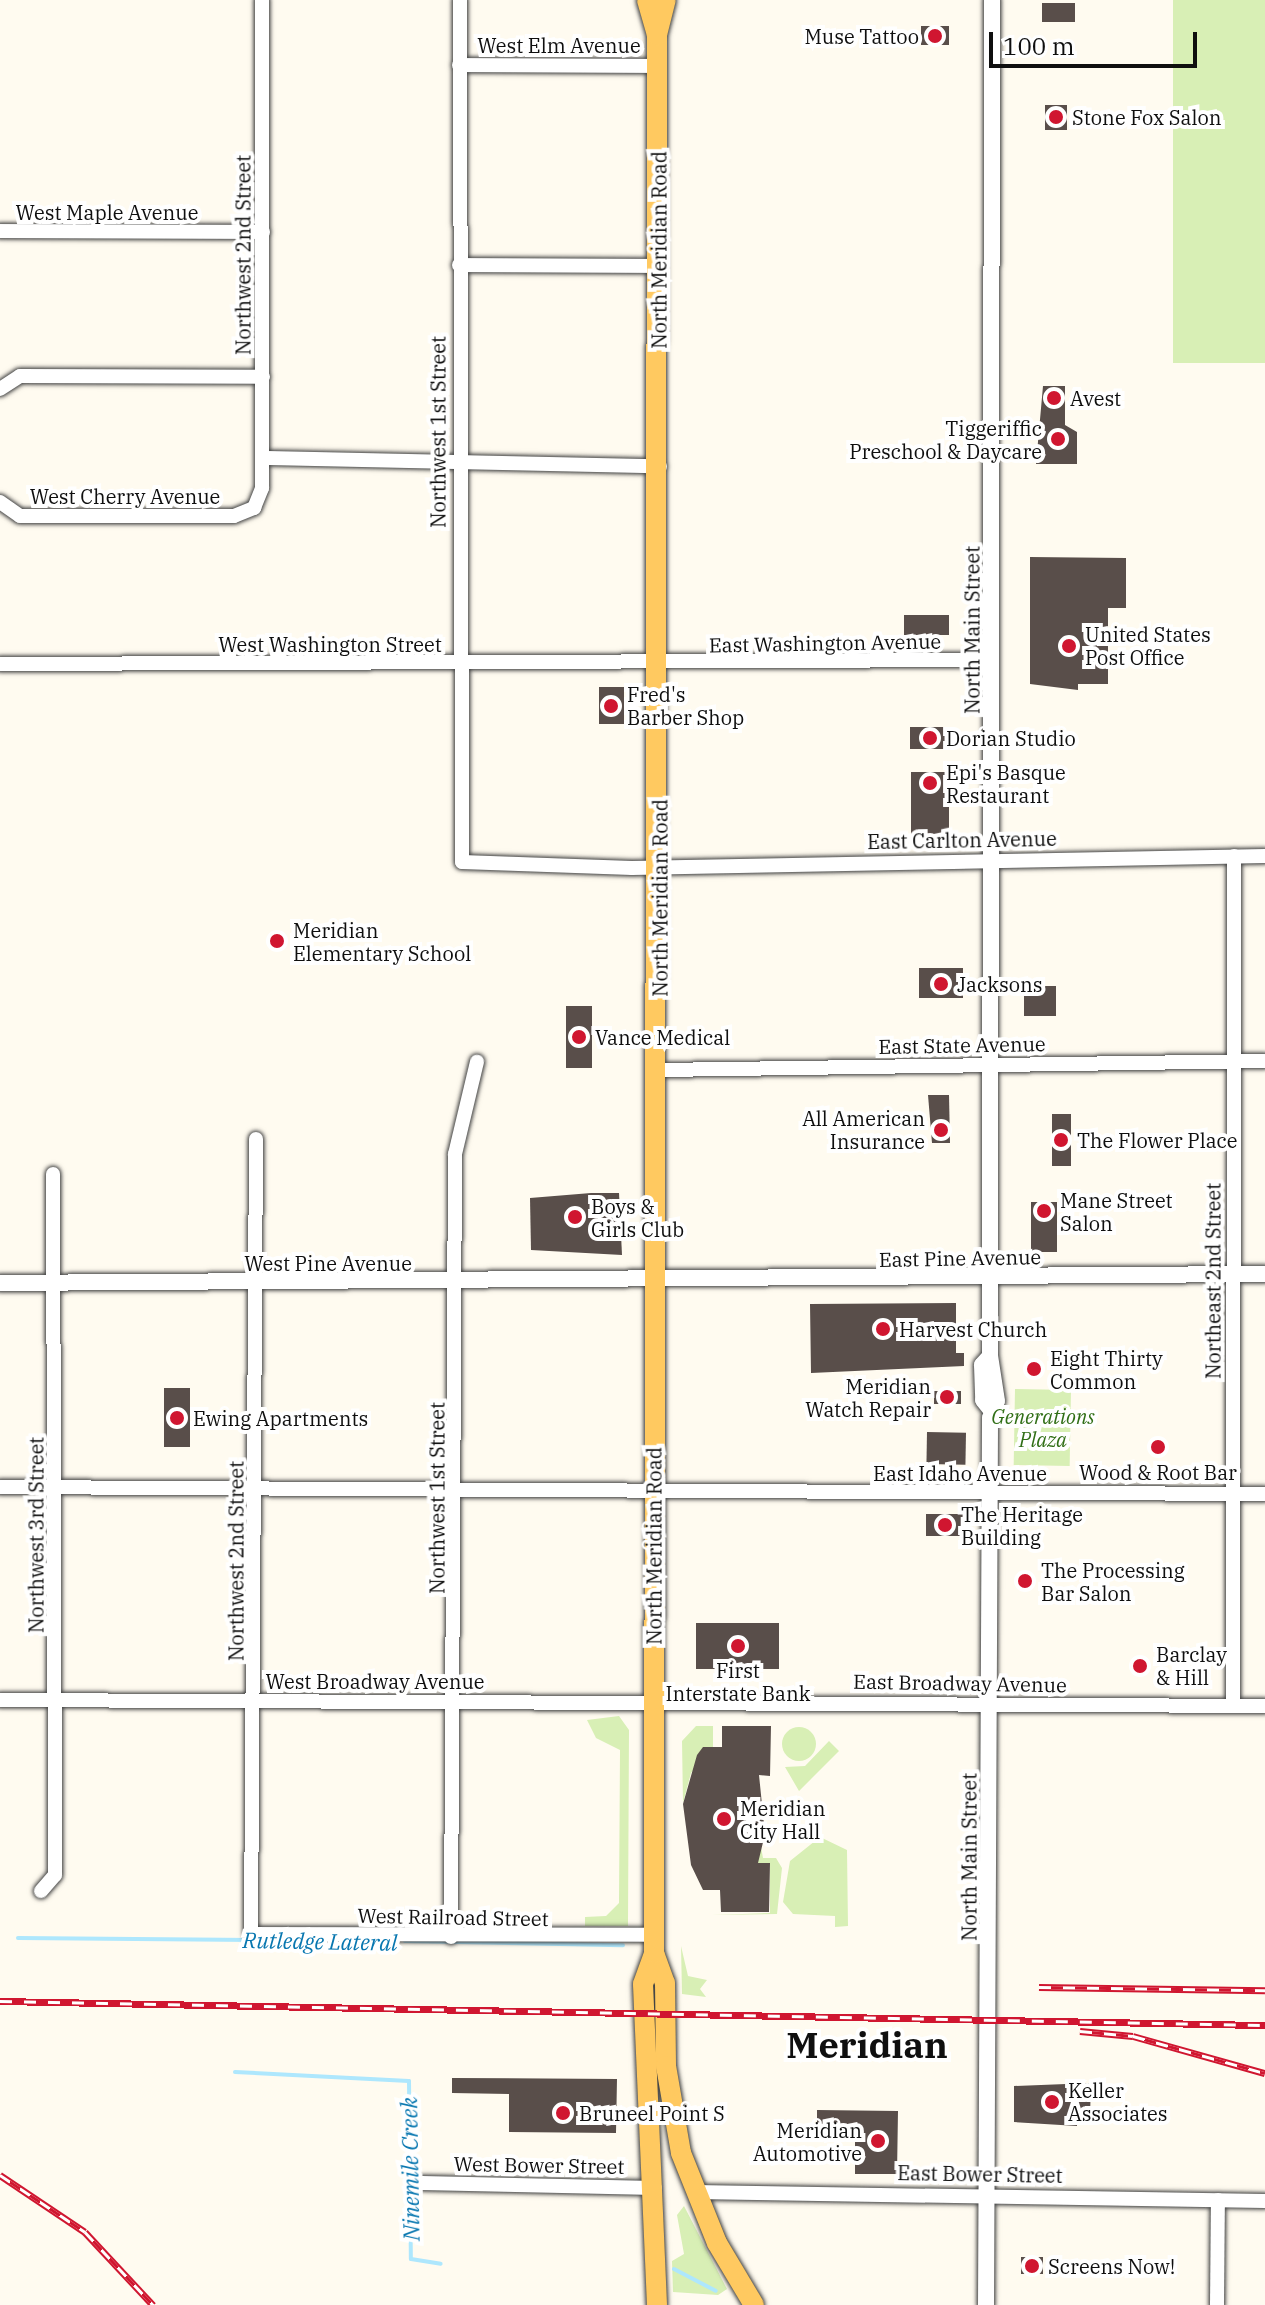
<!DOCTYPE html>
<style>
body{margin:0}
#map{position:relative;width:1265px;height:2305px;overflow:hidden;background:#fffbf0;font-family:"IBM Plex Serif",serif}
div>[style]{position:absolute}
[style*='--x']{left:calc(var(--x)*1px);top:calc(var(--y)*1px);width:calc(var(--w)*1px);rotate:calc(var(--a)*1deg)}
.green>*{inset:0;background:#d8efb5;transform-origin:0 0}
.round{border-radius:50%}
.stream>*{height:4px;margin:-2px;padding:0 2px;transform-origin:2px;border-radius:2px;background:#aee7fd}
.building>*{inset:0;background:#594e4a;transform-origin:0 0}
.roads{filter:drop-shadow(0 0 2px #424242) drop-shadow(0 0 2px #424242)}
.minor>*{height:14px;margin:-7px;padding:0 7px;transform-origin:7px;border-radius:7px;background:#fff}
.tertiary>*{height:16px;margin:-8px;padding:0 8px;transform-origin:8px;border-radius:8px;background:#fff}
.primary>*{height:20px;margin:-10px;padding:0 10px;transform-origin:10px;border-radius:10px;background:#ffc960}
.rail>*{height:7px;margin-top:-3.5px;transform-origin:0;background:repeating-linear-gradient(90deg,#fff 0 12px,#d01630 0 24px);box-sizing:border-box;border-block:2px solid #d01630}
.dots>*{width:22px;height:22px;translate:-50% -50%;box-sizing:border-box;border:4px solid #fff;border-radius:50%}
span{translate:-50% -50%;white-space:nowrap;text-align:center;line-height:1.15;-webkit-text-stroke:8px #fff;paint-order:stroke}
.poi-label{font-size:20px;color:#0f0f0f}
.right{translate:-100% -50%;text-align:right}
.left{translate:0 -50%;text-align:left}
.street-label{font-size:20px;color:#0f0f0f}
.park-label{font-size:20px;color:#316f17;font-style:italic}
.water-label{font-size:22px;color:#0877b0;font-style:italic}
.town-label{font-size:36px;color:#0f0f0f;font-weight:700}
.scale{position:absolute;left:989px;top:32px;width:208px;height:36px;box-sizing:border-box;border:4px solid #0f0f0f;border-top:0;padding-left:10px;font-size:24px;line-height:28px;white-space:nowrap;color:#0f0f0f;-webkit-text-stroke:6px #fff;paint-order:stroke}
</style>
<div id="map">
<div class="green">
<div style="left:1173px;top:0;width:92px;height:363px"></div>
<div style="left:1015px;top:1389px;width:56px;height:76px;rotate:1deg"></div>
<div style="clip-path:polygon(619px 1716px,629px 1730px,628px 1926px,585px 1926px,585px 1917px,606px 1916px,619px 1903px,620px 1750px,596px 1738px,587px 1720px)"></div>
<div style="clip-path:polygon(696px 1726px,713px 1726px,713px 1747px,691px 1773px,683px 1803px,682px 1741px)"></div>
<div class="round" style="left:782px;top:1727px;width:34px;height:34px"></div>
<div style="clip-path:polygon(829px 1741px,839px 1751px,799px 1791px,785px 1767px,805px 1766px)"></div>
<div style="clip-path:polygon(759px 1836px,763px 1858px,776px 1858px,782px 1868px,777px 1914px,712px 1915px,770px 1913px,770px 1863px,758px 1863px)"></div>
<div style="clip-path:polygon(820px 1837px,847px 1850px,848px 1926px,835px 1927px,835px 1916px,793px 1914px,783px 1902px,790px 1861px)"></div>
<div style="clip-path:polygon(681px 1946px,688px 1976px,707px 1980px,700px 1989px,706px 1997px,682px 1994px)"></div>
<div style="clip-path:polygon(684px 2206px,727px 2289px,718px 2295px,673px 2292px,672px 2261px,684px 2254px,677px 2215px)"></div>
</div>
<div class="stream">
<div style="--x:18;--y:1938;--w:235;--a:0.5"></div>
<div style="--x:405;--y:1941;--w:218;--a:1.1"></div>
<div style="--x:235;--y:2072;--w:174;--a:3"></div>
<div style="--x:409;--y:2081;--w:178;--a:89.4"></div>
<div style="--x:411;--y:2259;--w:30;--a:9"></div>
<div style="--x:674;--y:2269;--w:47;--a:27.6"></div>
</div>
<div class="building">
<div style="left:1042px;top:3px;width:33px;height:19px"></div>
<div style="left:921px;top:26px;width:28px;height:19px"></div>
<div style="left:1045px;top:105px;width:22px;height:25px"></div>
<div style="clip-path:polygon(1043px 386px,1065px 386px,1065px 425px,1077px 432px,1077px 464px,1036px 464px)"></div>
<div style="clip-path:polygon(1030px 557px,1126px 558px,1126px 608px,1108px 608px,1108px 684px,1078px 684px,1078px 690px,1030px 684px)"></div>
<div style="left:904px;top:615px;width:45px;height:20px"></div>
<div style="left:599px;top:687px;width:25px;height:37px"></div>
<div style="left:910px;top:727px;width:40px;height:22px"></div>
<div style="left:911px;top:772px;width:38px;height:63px"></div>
<div style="left:963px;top:968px;width:30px;height:44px;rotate:90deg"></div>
<div style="left:1024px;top:986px;width:32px;height:30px"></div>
<div style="left:566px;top:1006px;width:26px;height:62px"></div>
<div style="clip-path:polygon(928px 1095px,949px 1095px,950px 1143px,932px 1143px)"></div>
<div style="left:1052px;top:1114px;width:19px;height:52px"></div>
<div style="clip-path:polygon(591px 1193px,619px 1193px,622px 1255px,531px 1250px,530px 1198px)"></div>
<div style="left:1031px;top:1202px;width:26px;height:50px"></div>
<div style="clip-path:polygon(956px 1303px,956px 1353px,964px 1353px,964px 1366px,811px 1373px,810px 1304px)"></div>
<div style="left:164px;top:1388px;width:26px;height:59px"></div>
<div style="left:934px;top:1391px;width:27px;height:13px"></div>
<div style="left:927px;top:1432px;width:39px;height:32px;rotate:1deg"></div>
<div style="left:926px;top:1514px;width:38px;height:22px"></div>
<div style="left:696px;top:1623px;width:83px;height:46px"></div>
<div style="clip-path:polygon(722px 1726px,771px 1726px,770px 1776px,759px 1775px,765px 1834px,758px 1863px,770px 1863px,769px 1912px,721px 1912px,720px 1890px,703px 1890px,691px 1865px,683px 1804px,697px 1755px,703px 1747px,722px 1747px)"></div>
<div style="clip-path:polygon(452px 2078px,617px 2079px,616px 2133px,509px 2132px,509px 2094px,452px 2093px)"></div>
<div style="clip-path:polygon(1091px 2083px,1090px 2116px,1077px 2116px,1077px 2126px,1014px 2122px,1014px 2086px)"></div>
<div style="clip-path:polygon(817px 2110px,898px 2111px,897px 2174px,855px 2174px,855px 2134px,817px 2133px)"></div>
<div style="left:1021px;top:2257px;width:22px;height:17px"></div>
</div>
<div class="roads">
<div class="minor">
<div style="--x:460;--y:0;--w:862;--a:89.87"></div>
<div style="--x:462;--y:862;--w:170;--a:2"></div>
<div style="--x:632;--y:868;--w:633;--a:-1.09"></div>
<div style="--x:459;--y:65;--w:199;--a:0.3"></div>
<div style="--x:0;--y:231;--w:263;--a:0.2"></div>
<div style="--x:459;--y:265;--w:201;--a:0.3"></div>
<div style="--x:0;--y:389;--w:24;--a:-33"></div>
<div style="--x:20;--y:376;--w:243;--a:0.2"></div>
<div style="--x:263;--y:458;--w:397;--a:1.2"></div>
<div style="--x:0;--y:502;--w:24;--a:35"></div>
<div style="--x:20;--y:516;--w:214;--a:0"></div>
<div style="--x:234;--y:516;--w:22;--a:-22"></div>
<div style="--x:254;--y:508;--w:22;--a:-68"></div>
<div style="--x:262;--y:488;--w:488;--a:-90"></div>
<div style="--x:0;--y:664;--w:991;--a:-0.23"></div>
<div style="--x:660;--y:1070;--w:605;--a:-0.85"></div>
<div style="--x:256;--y:1139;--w:795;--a:90.36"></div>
<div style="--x:251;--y:1934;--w:403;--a:0.1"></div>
<div style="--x:0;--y:1487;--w:1265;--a:0.32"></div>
<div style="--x:0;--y:1700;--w:1265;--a:0.27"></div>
<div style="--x:1233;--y:1706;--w:850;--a:-89.93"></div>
<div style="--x:41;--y:1891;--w:21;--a:-49"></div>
<div style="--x:55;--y:1875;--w:701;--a:-90.16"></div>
<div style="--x:451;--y:1937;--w:783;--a:-89.71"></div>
<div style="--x:455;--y:1154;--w:95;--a:-76.6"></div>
<div style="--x:422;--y:2183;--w:233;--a:1.2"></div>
<div style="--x:695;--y:2192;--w:570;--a:0.9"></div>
<div style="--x:1217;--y:2305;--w:105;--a:-89.5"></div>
</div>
<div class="tertiary">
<div style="--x:0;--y:1283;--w:1265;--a:-0.41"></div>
<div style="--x:990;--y:1356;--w:12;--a:132"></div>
<div style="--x:982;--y:1365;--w:35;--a:88"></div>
<div style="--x:983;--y:1400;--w:11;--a:52"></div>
<div style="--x:986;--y:2305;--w:887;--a:-89.74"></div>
<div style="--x:990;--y:1418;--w:18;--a:-68"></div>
<div style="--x:997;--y:1401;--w:46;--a:-98.8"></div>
<div style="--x:990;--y:1356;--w:1356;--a:-89.92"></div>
</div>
<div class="primary">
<div style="--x:647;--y:0;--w:35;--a:74"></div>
<div style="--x:654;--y:1953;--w:32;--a:70"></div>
<div style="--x:665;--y:1983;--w:83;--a:89.3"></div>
<div style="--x:666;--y:2066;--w:88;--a:80.2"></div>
<div style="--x:681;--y:2153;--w:97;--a:68.2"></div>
<div style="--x:717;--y:2243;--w:72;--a:59.2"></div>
<div style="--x:657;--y:2305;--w:321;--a:-92.5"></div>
<div style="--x:643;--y:1984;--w:33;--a:-70"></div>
<div style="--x:654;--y:1953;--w:1918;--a:-89.91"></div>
<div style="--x:657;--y:35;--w:36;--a:-76"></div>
</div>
</div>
<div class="rail">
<div style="--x:1039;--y:1987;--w:226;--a:0.8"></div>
<div style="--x:0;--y:2001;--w:1265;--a:1.09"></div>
<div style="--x:1080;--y:2031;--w:53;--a:5.4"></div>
<div style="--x:1133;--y:2036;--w:137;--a:15.7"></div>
<div style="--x:0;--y:2175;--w:102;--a:33.8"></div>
<div style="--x:85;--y:2232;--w:100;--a:47"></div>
</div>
<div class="dots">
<div style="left:935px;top:36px;background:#d01630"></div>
<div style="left:1056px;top:117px;background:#d01630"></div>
<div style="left:1054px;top:398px;background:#d01630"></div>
<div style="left:1058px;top:439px;background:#d01630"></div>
<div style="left:1069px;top:646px;background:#d01630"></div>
<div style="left:611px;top:706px;background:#d01630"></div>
<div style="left:930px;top:738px;background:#d01630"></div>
<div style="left:930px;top:783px;background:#d01630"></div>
<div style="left:277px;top:941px;background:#d01630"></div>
<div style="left:941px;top:984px;background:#d01630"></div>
<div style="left:579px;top:1037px;background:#d01630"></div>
<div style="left:941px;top:1130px;background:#d01630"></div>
<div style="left:1061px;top:1140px;background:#d01630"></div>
<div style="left:1044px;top:1211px;background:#d01630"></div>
<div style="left:575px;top:1217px;background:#d01630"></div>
<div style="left:883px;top:1329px;background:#d01630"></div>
<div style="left:1034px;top:1369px;background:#d01630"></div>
<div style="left:947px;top:1397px;background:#d01630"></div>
<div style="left:177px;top:1418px;background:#d01630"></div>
<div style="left:1158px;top:1447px;background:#d01630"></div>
<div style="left:945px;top:1525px;background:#d01630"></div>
<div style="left:1025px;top:1581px;background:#d01630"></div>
<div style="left:738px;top:1646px;background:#d01630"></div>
<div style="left:1140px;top:1666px;background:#d01630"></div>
<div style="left:724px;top:1819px;background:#d01630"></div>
<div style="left:1052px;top:2102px;background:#d01630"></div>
<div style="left:563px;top:2113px;background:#d01630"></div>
<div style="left:878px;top:2141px;background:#d01630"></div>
<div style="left:1032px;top:2266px;background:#d01630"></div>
</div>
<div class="poi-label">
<span class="right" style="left:919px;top:36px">Muse Tattoo</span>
<span class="left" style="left:1072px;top:117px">Stone Fox Salon</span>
<span class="left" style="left:1070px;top:398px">Avest</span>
<span class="right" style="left:1042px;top:440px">Tiggeriffic<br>Preschool &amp; Daycare</span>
<span class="left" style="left:1085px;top:646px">United States<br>Post Office</span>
<span class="left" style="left:627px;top:706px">Fred's<br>Barber Shop</span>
<span class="left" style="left:946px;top:738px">Dorian Studio</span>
<span class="left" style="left:946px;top:784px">Epi's Basque<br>Restaurant</span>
<span class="left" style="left:293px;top:942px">Meridian<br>Elementary School</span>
<span class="left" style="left:957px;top:984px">Jacksons</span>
<span class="left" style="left:595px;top:1037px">Vance Medical</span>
<span class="right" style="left:925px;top:1130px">All American<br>Insurance</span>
<span class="left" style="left:1077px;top:1140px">The Flower Place</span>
<span class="left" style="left:1060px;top:1212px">Mane Street<br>Salon</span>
<span class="left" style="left:591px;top:1218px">Boys &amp;<br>Girls Club</span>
<span class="left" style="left:899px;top:1329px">Harvest Church</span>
<span class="left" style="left:1050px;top:1370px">Eight Thirty<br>Common</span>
<span class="right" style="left:931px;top:1398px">Meridian<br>Watch Repair</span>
<span class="left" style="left:193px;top:1418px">Ewing Apartments</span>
<span style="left:1158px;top:1472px">Wood &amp; Root Bar</span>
<span class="left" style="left:961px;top:1526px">The Heritage<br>Building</span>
<span class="left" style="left:1041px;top:1582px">The Processing<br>Bar Salon</span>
<span class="left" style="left:1156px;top:1666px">Barclay<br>&amp; Hill</span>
<span style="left:738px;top:1682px">First<br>Interstate Bank</span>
<span class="left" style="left:740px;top:1820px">Meridian<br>City Hall</span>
<span class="left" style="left:1068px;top:2102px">Keller<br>Associates</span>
<span class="left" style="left:579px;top:2113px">Bruneel Point S</span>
<span class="right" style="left:862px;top:2142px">Meridian<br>Automotive</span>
<span class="left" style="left:1048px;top:2266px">Screens Now!</span>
</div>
<div class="street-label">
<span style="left:559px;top:45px">West Elm Avenue</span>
<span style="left:107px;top:212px">West Maple Avenue</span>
<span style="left:659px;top:250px;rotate:-90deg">North Meridian Road</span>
<span style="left:243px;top:255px;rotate:-90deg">Northwest 2nd Street</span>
<span style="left:438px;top:432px;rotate:-90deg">Northwest 1st Street</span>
<span style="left:125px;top:496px">West Cherry Avenue</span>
<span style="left:972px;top:630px;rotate:-90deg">North Main Street</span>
<span style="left:825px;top:643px;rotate:-1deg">East Washington Avenue</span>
<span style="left:330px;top:644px">West Washington Street</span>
<span style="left:962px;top:840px;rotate:-1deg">East Carlton Avenue</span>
<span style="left:660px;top:898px;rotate:-90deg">North Meridian Road</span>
<span style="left:962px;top:1045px;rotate:-1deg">East State Avenue</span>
<span style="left:960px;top:1258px;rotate:-1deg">East Pine Avenue</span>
<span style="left:328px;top:1263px">West Pine Avenue</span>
<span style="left:1213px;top:1281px;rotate:-90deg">Northeast 2nd Street</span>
<span style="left:960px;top:1473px">East Idaho Avenue</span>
<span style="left:437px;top:1498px;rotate:-90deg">Northwest 1st Street</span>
<span style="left:36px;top:1535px;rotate:-90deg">Northwest 3rd Street</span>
<span style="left:654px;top:1546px;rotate:-90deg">North Meridian Road</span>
<span style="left:236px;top:1561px;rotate:-90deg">Northwest 2nd Street</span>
<span style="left:375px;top:1681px">West Broadway Avenue</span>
<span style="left:960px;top:1683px;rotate:1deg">East Broadway Avenue</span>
<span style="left:969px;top:1857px;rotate:-90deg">North Main Street</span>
<span style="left:453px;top:1917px;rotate:1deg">West Railroad Street</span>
<span style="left:539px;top:2165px;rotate:1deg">West Bower Street</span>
<span style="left:980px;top:2174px;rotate:1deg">East Bower Street</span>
</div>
<div class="park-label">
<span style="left:1043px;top:1428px">Generations<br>Plaza</span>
</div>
<div class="water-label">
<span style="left:320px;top:1941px;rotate:1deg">Rutledge Lateral</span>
<span style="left:410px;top:2169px;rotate:-91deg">Ninemile Creek</span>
</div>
<div class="town-label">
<span style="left:867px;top:2045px">Meridian</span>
</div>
<div class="scale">100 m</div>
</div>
